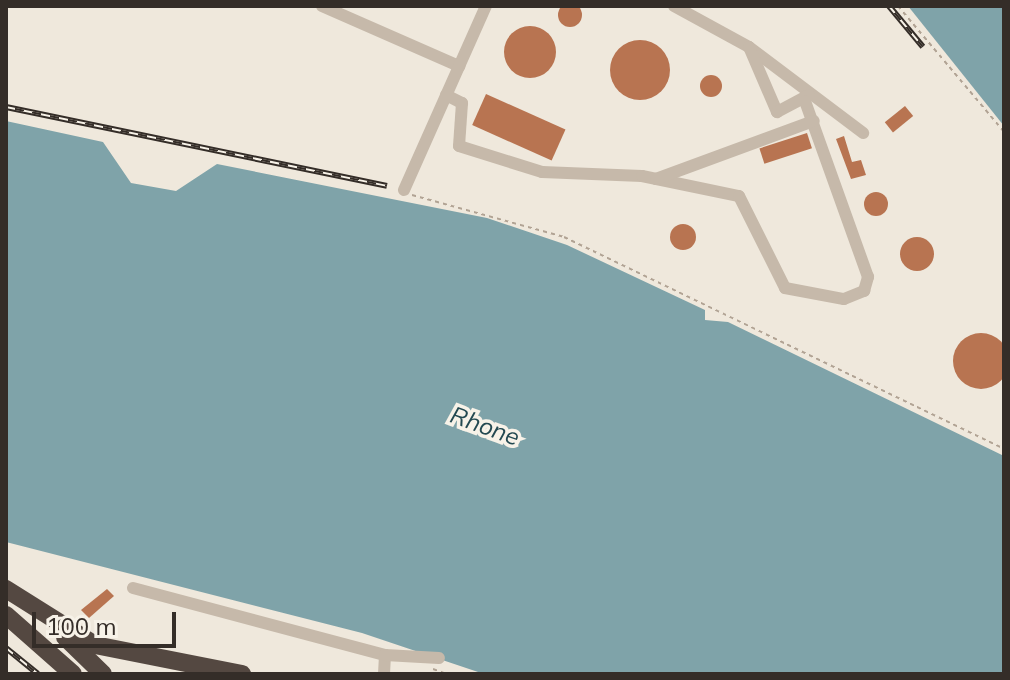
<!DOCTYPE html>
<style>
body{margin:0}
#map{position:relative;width:1010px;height:680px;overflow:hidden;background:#efe8dc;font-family:Mulish,sans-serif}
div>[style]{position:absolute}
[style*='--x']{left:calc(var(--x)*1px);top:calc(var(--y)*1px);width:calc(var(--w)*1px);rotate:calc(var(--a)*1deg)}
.water>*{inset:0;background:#7fa3a9}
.building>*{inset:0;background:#b87451;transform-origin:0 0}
.round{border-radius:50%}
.path>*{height:2px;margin-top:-1px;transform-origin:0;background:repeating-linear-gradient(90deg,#b1a394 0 4px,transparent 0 8px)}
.minor>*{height:12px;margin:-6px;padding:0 6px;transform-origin:6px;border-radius:6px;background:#c6b9aa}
.highway>*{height:18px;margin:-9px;padding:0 9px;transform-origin:9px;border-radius:9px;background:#544841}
.rail>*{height:6px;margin-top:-3px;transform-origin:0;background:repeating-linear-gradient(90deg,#f7f2e8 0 9px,#342d28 0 18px);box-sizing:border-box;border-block:2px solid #342d28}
span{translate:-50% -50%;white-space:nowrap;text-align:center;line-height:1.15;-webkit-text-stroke:7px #f7f2e8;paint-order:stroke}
.water-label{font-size:24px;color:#234951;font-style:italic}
.frame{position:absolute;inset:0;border:8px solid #342d28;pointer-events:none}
.scale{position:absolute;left:32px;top:612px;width:144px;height:36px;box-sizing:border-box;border:4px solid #342d28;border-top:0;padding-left:10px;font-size:24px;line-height:28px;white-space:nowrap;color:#342d28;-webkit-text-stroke:6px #f7f2e8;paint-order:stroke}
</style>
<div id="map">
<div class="water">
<div style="clip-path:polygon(908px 6px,1004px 6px,1004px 126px)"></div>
<div style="clip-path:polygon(6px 121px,103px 142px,131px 183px,176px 191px,217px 164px,487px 218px,567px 245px,705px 310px,705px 320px,728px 322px,1004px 456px,1004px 674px,484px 674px,362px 633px,6px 542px)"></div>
</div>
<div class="building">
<div class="round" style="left:558px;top:3px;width:24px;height:24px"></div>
<div class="round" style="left:504px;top:26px;width:52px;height:52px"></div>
<div class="round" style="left:610px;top:40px;width:60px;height:60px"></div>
<div class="round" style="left:700px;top:75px;width:22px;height:22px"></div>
<div style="left:486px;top:94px;width:87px;height:34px;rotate:24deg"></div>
<div style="left:905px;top:106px;width:13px;height:26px;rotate:51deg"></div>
<div style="left:807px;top:133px;width:16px;height:50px;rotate:72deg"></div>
<div style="clip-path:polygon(844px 136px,852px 162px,861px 160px,866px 175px,851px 179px,836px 139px)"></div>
<div class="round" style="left:864px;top:192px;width:24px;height:24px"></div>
<div class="round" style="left:670px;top:224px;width:26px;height:26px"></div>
<div class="round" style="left:900px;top:237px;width:34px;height:34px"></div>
<div class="round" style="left:953px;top:333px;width:56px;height:56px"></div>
<div style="clip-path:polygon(107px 589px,114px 596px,89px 618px,81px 610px)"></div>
</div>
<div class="path">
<div style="--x:898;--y:6;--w:165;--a:49.9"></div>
<div style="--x:412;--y:195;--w:158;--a:15.4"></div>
<div style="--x:564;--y:237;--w:488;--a:25.7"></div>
<div style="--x:433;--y:669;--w:15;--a:20"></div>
</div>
<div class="minor">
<div style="--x:322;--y:6;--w:150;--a:23.7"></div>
<div style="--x:674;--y:6;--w:85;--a:28.7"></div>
<div style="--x:749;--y:47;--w:143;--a:37"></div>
<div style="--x:749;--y:47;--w:71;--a:66.7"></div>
<div style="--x:777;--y:112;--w:36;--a:-28"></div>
<div style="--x:446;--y:95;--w:18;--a:27"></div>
<div style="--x:462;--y:103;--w:43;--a:94"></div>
<div style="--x:459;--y:146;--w:87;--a:17.4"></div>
<div style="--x:542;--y:172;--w:100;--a:2.3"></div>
<div style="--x:642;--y:176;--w:99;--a:11.7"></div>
<div style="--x:739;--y:196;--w:103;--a:63.4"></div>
<div style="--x:785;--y:288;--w:60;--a:10.6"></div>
<div style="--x:844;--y:299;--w:22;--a:-22"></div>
<div style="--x:864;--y:291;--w:15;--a:-74"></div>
<div style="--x:868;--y:277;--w:187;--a:-109.7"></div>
<div style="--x:656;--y:179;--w:168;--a:-20.2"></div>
<div style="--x:404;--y:190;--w:201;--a:-66"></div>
<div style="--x:133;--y:588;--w:261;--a:14.9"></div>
<div style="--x:385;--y:655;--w:19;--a:93"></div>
<div style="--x:385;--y:655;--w:54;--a:3.2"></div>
</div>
<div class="highway">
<div style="--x:6;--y:589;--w:105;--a:32.2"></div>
<div style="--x:95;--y:645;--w:150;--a:11.2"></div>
<div style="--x:6;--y:615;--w:89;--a:41.4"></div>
<div style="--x:65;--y:637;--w:53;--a:44.2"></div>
</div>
<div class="rail">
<div style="--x:889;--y:6;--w:53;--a:50.3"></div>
<div style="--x:6;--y:107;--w:389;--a:11.7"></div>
<div style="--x:6;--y:648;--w:41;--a:39.1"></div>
</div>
<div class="water-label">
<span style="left:485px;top:426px;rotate:20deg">Rhone</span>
</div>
<div class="frame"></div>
<div class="scale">100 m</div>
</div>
